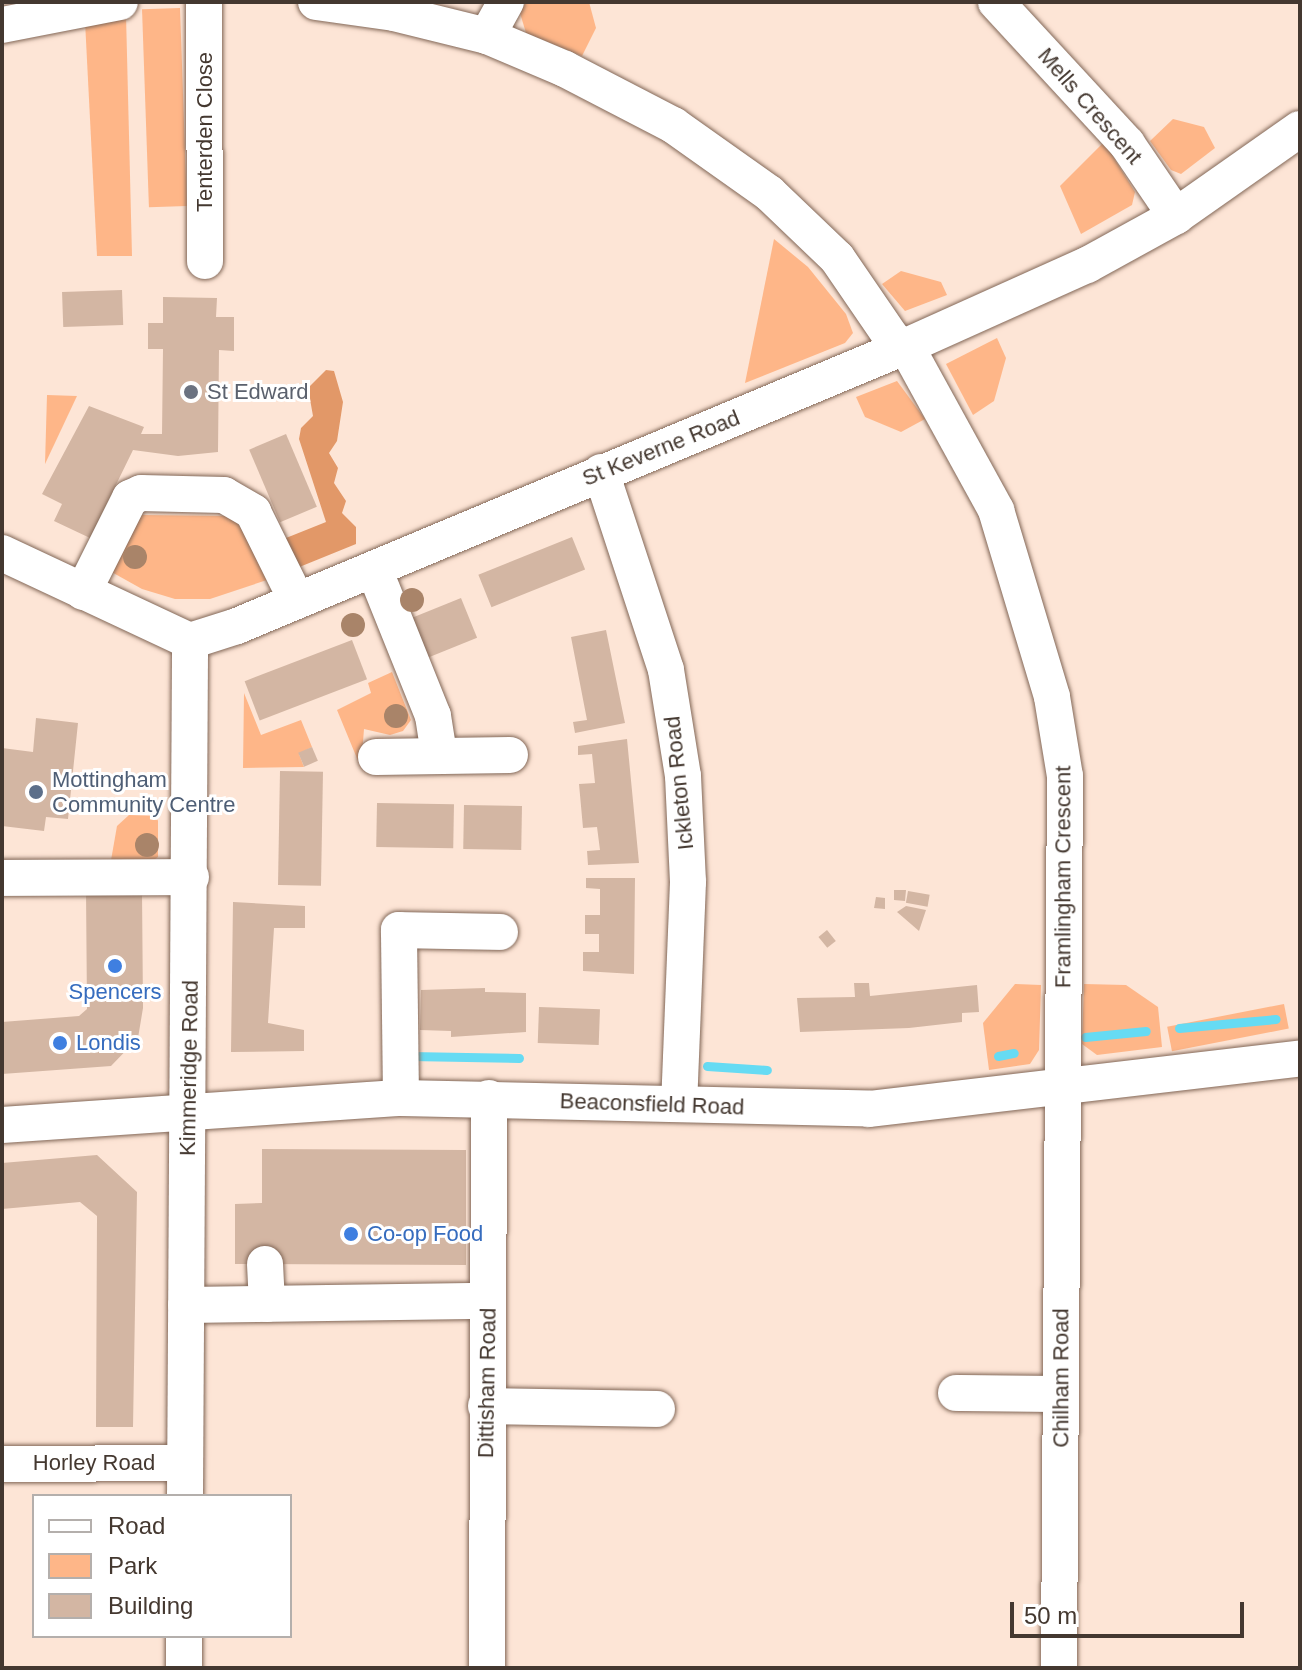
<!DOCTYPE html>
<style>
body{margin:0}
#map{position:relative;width:1302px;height:1670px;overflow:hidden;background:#fde5d6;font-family:Arial,sans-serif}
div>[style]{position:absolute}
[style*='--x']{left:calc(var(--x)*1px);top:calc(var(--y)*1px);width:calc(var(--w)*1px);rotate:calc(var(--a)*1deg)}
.green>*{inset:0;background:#feb688;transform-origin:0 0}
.forest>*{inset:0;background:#e29868}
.stream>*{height:9px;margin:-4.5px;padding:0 4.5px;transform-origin:4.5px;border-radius:4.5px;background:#66dbf3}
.building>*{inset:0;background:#d3b6a3;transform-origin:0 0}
.roads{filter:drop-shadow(0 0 2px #826757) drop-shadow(0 0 2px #826757)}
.minor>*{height:36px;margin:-18px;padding:0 18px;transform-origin:18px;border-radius:18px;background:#fff}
.trees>*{width:24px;height:24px;margin:-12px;border-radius:50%;background:#a98469}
.dots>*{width:22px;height:22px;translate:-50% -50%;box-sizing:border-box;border:4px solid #fff;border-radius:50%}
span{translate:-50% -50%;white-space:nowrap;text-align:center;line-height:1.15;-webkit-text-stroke:6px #fff;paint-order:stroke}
.street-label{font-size:22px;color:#443830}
.worship-label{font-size:22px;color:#5b616d}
.left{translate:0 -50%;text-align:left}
.service-label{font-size:22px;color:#4e5e75}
.shop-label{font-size:22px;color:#366cbe}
.frame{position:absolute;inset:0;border:4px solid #443830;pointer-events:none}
.legend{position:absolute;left:32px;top:1494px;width:260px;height:144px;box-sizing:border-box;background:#fff;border:2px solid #b4afac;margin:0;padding:10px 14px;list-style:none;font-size:24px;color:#443830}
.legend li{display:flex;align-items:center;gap:16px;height:40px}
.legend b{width:40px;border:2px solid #b4afac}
.scale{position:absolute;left:1010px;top:1602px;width:234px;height:36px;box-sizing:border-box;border:4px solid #443830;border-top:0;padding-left:10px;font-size:24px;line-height:28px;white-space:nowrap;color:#443830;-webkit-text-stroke:6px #fff;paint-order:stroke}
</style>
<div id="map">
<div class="green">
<div style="clip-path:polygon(526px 2px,589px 2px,596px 28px,582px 56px,526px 33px,520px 13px)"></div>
<div style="left:180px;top:8px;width:198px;height:38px;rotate:88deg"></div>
<div style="clip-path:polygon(126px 15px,132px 256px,97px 256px,85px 21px)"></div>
<div style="clip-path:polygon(1173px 119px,1204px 127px,1215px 148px,1181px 174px,1171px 170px,1150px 141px)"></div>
<div style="clip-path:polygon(1104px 142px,1135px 192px,1132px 205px,1081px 234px,1060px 186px)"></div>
<div style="clip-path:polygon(774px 239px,808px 267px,846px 314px,853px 333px,845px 343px,745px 383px)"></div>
<div style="clip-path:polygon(901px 271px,941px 282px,947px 295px,905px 311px,882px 284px)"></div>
<div style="clip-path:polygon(997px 338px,1006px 358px,994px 401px,973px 415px,946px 364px)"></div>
<div style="clip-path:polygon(897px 381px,925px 419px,901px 432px,865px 417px,856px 397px)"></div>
<div style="clip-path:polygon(47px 395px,77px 396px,45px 464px)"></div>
<div style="clip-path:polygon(141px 515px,232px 516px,276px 577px,210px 599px,175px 599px,142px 589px,108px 570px)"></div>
<div style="clip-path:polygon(392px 672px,411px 720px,403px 731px,390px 735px,364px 729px,361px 768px,337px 710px,371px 693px,368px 683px)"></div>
<div style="clip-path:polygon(244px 693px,261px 735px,301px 720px,312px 747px,299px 754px,304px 767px,243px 768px)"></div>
<div style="clip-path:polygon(129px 815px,158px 816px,158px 857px,148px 864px,110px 866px,117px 826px)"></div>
<div style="clip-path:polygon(1015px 984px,1041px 985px,1039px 1050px,1030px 1064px,989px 1070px,983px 1023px)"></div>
<div style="clip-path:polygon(1084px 984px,1126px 985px,1158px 1007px,1162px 1047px,1097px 1055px,1082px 1044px)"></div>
<div style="left:1284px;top:1004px;width:25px;height:119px;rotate:79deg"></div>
</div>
<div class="forest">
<div style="clip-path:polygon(326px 370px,334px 371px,343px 402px,337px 441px,329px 453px,338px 468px,334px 483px,346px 501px,342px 513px,356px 527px,356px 544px,292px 570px,281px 540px,326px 522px,299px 439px,301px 428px,313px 416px,308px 388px)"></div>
</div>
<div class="stream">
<div style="--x:1179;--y:1028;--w:97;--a:-5.3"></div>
<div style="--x:1085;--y:1037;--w:61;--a:-5.6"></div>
<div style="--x:409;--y:1056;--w:110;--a:1"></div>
<div style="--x:998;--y:1056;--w:16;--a:-11"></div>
<div style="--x:707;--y:1066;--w:60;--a:3.8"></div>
</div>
<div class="building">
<div style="left:122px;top:290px;width:35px;height:60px;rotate:88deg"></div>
<div style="clip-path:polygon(163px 297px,217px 298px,216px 317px,234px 317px,234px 351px,219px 350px,218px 452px,178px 456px,133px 450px,90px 538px,54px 521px,62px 504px,42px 494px,89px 406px,144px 427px,141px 434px,162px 434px,163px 349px,148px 349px,148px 323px,163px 323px)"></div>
<div style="left:286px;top:434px;width:79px;height:40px;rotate:67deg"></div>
<div style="left:572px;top:537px;width:35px;height:101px;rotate:68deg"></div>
<div style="left:461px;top:598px;width:43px;height:56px;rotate:68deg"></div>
<div style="clip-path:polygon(606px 630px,625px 723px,575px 733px,573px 722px,587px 720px,571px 637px)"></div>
<div style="left:352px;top:640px;width:42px;height:115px;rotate:69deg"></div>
<div style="clip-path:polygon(36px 718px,78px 723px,68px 819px,46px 817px,44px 831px,2px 826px,2px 748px,33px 752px)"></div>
<div style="clip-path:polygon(627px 739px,639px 863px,588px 865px,587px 851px,600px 850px,597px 827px,583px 828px,579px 784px,595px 783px,592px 754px,578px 755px,578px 746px)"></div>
<div style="left:312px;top:747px;width:15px;height:15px;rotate:67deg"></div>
<div style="left:280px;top:771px;width:43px;height:114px;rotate:1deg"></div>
<div style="left:377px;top:803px;width:77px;height:44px;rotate:1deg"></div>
<div style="left:464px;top:805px;width:58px;height:44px;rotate:1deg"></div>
<div style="clip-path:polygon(586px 878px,635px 878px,634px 974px,583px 971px,583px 952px,599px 952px,599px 934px,585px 934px,585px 915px,600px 915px,600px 889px,586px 888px)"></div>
<div style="clip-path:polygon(894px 890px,906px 890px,905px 901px,894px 900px)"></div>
<div style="clip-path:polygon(86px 891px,142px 891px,143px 1008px,138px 1038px,111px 1066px,2px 1074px,2px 1022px,79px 1016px,87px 1009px)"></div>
<div style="left:908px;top:891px;width:22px;height:12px;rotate:10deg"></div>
<div style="clip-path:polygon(876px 897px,885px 898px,885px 909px,874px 908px)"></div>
<div style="clip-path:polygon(233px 902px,305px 906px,305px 928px,274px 928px,268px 1023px,304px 1030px,304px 1051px,231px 1052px)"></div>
<div style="clip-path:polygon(906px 906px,926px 910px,919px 931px,897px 912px)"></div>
<div style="left:827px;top:930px;width:14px;height:11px;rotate:51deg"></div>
<div style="clip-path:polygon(854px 983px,869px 983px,870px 996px,977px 985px,979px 1012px,962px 1013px,962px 1022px,909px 1028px,800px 1032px,797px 998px,855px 997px)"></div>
<div style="clip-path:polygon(485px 988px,485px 992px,526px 993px,526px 1032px,451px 1037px,451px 1031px,420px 1030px,421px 990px)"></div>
<div style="left:539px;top:1007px;width:61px;height:36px;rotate:2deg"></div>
<div style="clip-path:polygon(262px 1149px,466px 1150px,466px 1265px,235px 1264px,235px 1204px,262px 1203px)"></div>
<div style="clip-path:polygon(97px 1155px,137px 1192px,133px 1427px,96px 1427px,97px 1216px,80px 1202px,2px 1209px,2px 1163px)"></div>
</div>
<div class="roads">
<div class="minor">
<div style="--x:204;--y:2;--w:259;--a:89.8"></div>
<div style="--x:316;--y:2;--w:79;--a:8"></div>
<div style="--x:394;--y:13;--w:96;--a:13.9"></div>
<div style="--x:487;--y:36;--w:85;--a:22.9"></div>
<div style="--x:565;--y:69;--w:122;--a:27.4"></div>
<div style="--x:673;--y:125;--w:118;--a:35.3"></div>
<div style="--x:769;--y:193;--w:94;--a:43.7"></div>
<div style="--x:837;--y:258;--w:96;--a:55.6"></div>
<div style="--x:891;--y:337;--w:29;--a:44"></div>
<div style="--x:912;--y:357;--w:175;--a:61.2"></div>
<div style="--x:996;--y:510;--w:195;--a:73.3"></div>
<div style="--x:1052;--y:697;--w:80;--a:80.7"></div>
<div style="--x:1065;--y:776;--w:892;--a:90.39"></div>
<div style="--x:996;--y:2;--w:193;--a:47.3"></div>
<div style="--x:1127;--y:144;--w:87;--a:55.8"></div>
<div style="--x:2;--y:25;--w:120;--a:-11"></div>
<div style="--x:487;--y:36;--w:39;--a:-61"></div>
<div style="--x:601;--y:472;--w:208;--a:71.8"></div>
<div style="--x:666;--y:670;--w:107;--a:80.9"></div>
<div style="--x:683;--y:776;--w:106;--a:87.3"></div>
<div style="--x:688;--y:882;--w:222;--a:92.3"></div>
<div style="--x:2;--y:553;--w:208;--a:25.1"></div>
<div style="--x:190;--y:641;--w:49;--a:-17.7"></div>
<div style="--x:237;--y:626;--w:721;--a:-22.69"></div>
<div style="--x:902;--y:348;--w:203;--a:-24.2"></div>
<div style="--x:1087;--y:265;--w:102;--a:-28.8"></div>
<div style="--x:1176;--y:216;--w:151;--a:-35.1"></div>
<div style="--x:374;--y:569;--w:158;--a:68.1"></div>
<div style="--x:433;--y:716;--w:38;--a:81"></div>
<div style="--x:83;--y:592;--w:105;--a:-63.4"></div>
<div style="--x:130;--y:498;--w:12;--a:-24"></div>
<div style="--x:141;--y:493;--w:83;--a:1.4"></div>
<div style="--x:224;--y:495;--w:34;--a:30"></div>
<div style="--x:253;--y:512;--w:99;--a:63.7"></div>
<div style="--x:376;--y:757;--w:134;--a:-0.9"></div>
<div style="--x:2;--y:878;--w:189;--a:-0.3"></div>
<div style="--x:401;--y:1098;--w:168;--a:-90.7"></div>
<div style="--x:399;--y:930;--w:101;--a:1.1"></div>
<div style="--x:2;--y:1125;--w:400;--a:-3.9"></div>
<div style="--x:401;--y:1098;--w:468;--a:1.3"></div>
<div style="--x:869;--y:1109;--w:434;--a:-6.7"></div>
<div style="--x:265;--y:1264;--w:40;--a:87.1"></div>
<div style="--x:186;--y:1305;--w:302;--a:-0.8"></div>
<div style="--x:956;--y:1393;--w:104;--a:0.6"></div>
<div style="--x:486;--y:1406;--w:171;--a:1"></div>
<div style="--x:2;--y:1464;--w:183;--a:-0.3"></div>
<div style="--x:185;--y:1496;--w:855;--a:-89.66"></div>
<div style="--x:184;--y:1668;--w:32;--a:-90"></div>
<div style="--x:487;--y:1668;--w:570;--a:-89.8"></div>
</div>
</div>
<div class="trees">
<div style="left:135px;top:557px"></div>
<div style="left:412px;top:600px"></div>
<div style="left:353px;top:625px"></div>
<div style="left:396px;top:716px"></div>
<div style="left:147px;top:845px"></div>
</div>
<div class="dots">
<div style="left:191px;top:392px;background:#6b7280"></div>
<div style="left:36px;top:792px;background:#5c6f8a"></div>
<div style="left:115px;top:966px;background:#3f7fe0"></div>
<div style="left:60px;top:1043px;background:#3f7fe0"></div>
<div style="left:351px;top:1234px;background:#3f7fe0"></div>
</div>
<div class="street-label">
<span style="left:1090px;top:106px;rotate:49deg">Mells Crescent</span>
<span style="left:205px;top:132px;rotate:-90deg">Tenterden Close</span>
<span style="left:661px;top:448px;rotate:-22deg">St Keverne Road</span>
<span style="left:679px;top:783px;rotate:-96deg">Ickleton Road</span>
<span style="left:1063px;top:877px;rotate:-90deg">Framlingham Crescent</span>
<span style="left:189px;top:1068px;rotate:-89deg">Kimmeridge Road</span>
<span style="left:652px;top:1104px;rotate:2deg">Beaconsfield Road</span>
<span style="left:1061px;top:1378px;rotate:-90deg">Chilham Road</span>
<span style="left:487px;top:1383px;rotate:-89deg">Dittisham Road</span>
<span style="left:94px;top:1463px">Horley Road</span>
</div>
<div class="worship-label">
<span class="left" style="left:207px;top:392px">St Edward</span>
</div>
<div class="service-label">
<span class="left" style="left:52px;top:792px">Mottingham<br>Community Centre</span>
</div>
<div class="shop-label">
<span style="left:115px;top:992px">Spencers</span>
<span class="left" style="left:76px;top:1043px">Londis</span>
<span class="left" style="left:367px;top:1234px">Co-op Food</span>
</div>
<div class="frame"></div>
<ul class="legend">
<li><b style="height:10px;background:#fff"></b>Road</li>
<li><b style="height:22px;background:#feb688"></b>Park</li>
<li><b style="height:22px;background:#d3b6a3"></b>Building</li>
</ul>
<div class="scale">50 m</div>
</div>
